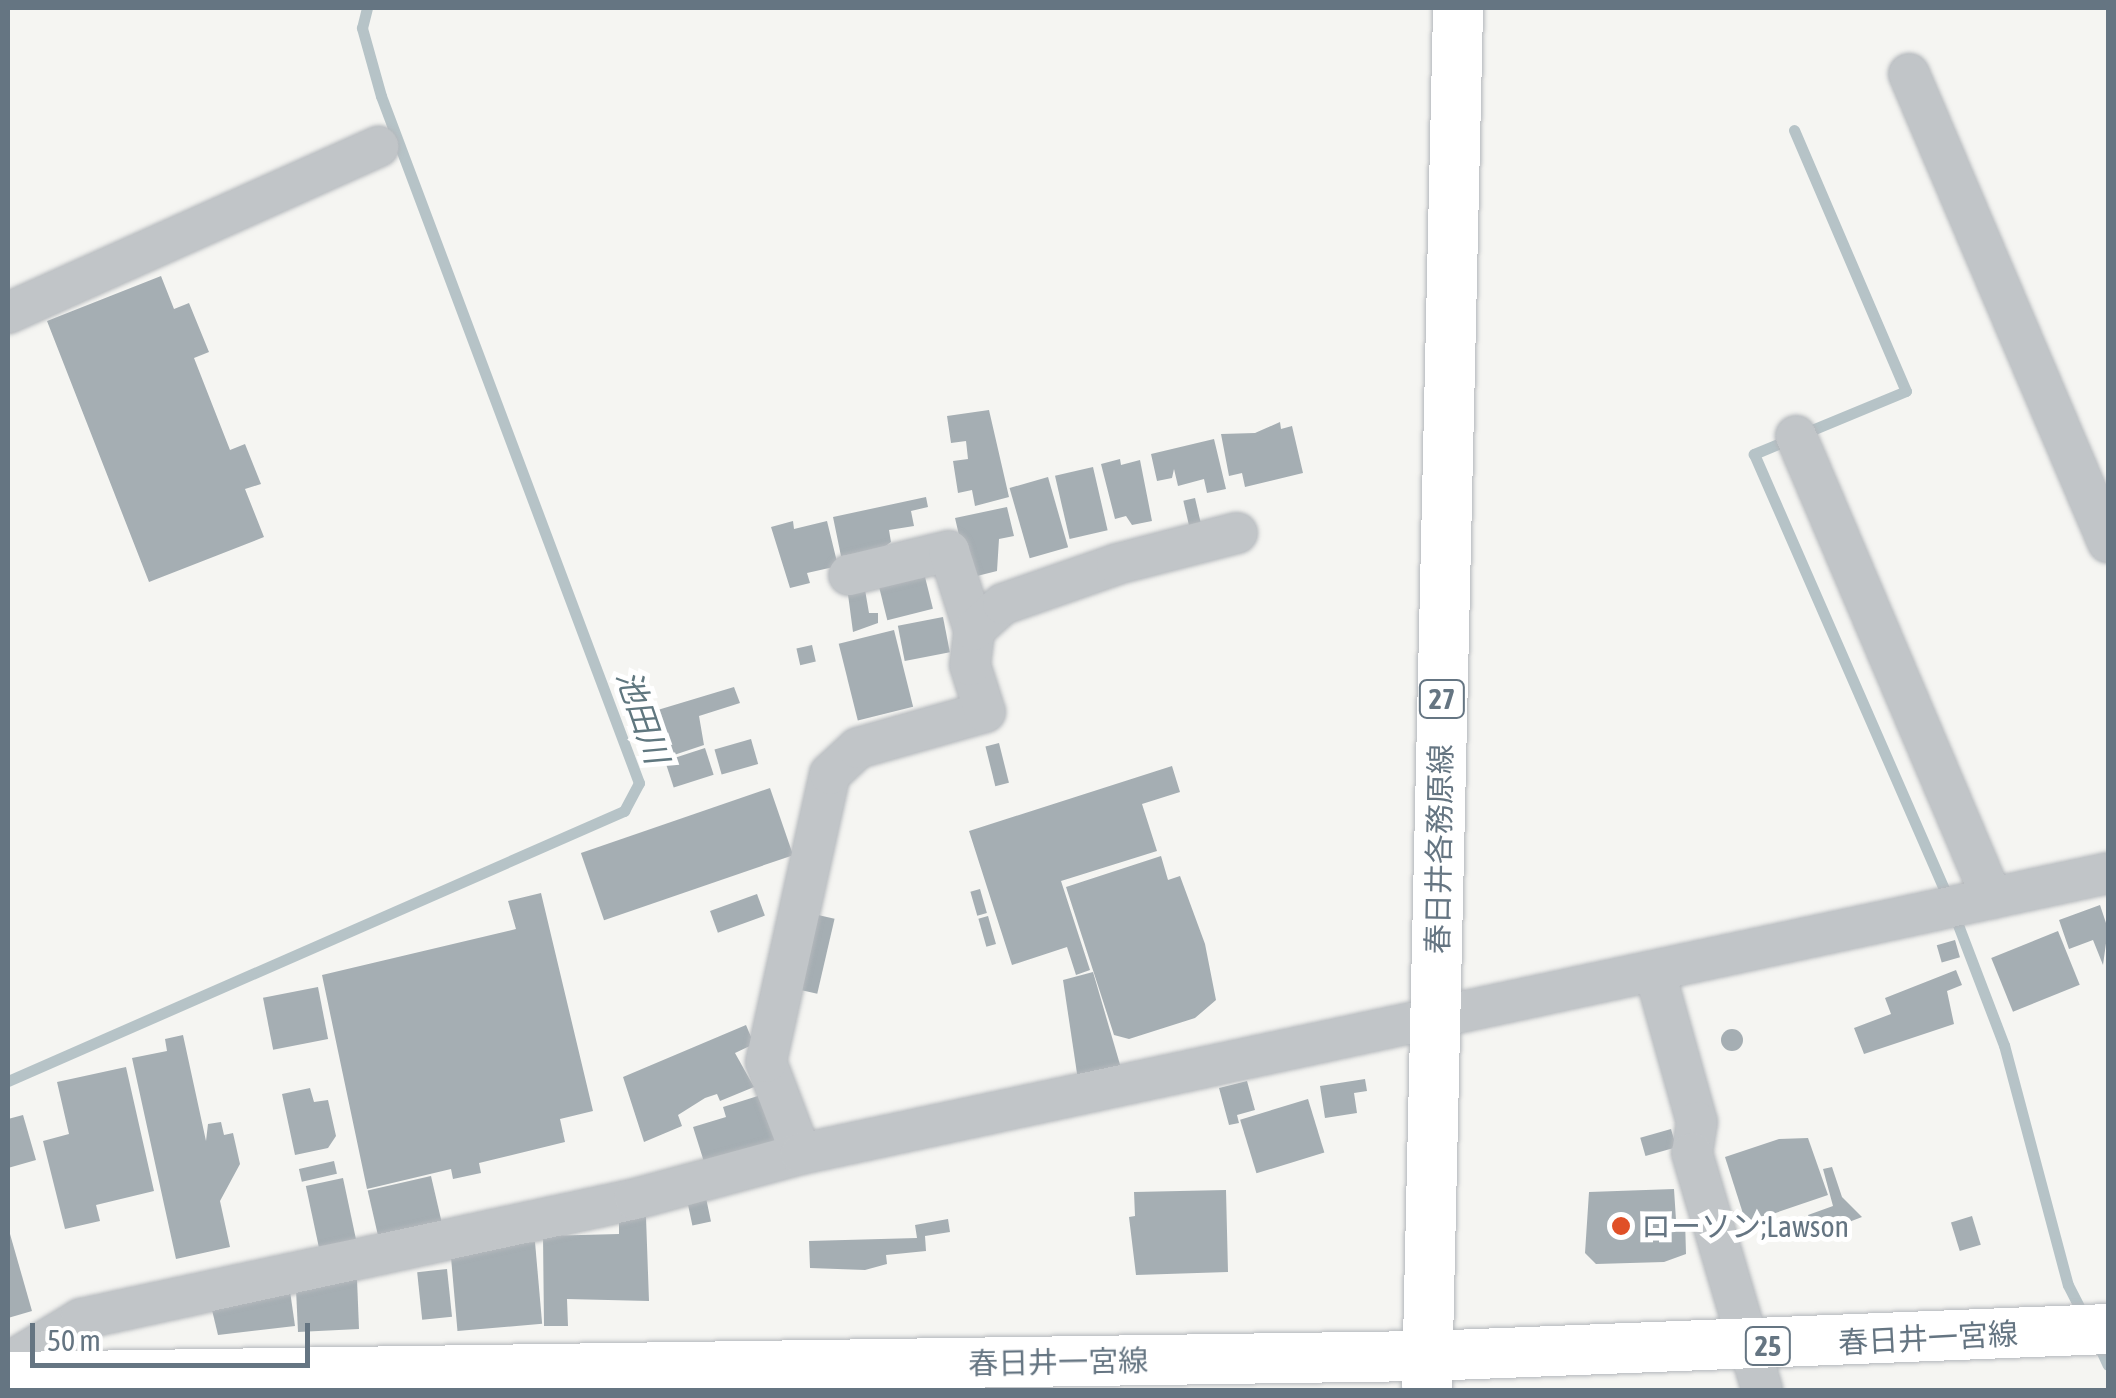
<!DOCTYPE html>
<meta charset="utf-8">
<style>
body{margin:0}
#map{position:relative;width:2116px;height:1398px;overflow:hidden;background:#f5f5f2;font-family:"Asap Condensed","Noto Sans JP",sans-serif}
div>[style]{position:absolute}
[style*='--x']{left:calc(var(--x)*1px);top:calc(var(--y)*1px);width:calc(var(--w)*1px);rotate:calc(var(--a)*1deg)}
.stream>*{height:11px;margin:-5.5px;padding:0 5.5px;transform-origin:5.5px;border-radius:5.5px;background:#b6c3c7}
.building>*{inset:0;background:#a5aeb3;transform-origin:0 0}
.round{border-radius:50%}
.roads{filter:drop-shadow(0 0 2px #b4b8bc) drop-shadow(0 0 2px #b4b8bc)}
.minor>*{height:40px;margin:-20px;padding:0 20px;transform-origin:20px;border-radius:20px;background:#c1c5c8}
.major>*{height:50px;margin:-25px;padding:0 25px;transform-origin:25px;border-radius:25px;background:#fff}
.dots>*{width:28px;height:28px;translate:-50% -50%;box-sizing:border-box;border:5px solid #fff;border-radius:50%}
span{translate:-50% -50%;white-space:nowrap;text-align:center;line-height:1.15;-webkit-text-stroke:10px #fff;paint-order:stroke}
.shield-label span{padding:2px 8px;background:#fff;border:2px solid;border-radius:8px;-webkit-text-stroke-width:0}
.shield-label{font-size:28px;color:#657582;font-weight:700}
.street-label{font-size:30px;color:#657582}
.poi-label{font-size:30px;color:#657582}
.left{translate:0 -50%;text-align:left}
.water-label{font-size:32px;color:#60777f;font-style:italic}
.frame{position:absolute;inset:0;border:10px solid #657582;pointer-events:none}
.scale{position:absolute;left:30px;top:1323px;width:280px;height:45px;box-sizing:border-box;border:5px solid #657582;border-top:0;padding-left:12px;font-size:30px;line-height:35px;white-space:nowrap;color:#657582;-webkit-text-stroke:8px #fff;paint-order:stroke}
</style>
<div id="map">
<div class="stream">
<div style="--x:1794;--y:130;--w:284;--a:66.8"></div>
<div style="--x:1906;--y:391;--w:165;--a:157.5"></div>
<div style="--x:1754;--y:454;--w:482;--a:66.4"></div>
<div style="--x:1947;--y:896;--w:160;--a:69.1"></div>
<div style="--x:2004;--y:1045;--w:248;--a:75.1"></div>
<div style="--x:2068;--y:1285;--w:38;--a:63"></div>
<div style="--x:8;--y:1081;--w:673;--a:-23.67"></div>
<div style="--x:624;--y:811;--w:32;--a:-62"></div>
<div style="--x:639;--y:783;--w:734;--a:-110.58"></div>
<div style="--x:381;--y:96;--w:71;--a:-105.6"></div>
<div style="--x:362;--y:28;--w:21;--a:-76"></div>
<div style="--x:2098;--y:1344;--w:23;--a:65"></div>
</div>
<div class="building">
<div style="clip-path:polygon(161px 276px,174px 309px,189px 303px,209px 352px,194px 358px,230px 450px,245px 444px,261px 484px,245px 489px,264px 537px,149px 582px,47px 321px)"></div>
<div style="clip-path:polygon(989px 410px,1009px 497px,975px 506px,972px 490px,958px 493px,953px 461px,968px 459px,966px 441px,951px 443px,947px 416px)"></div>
<div style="clip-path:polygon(1280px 422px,1281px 429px,1292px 426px,1303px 473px,1245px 487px,1242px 473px,1229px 476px,1221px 434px,1255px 433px)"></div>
<div style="clip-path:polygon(1214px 439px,1226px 489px,1207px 493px,1204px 479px,1178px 486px,1174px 469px,1172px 478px,1157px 481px,1151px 454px)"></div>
<div style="clip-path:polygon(1120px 459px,1121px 465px,1140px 460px,1152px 521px,1132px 525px,1126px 516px,1115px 519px,1101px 464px)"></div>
<div style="left:1093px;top:467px;width:65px;height:39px;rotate:77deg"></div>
<div style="left:1048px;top:477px;width:73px;height:40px;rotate:74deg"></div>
<div style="clip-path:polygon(926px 497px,928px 507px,911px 511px,914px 526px,889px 530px,891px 542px,881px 549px,841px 556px,833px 517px)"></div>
<div style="left:1195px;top:498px;width:27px;height:12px;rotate:77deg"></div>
<div style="clip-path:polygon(1007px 507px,1014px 536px,999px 539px,997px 571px,969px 578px,955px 518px)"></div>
<div style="clip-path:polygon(793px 521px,794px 529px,827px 521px,838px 566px,807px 573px,810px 583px,790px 588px,771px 527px)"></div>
<div style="left:923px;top:569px;width:41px;height:47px;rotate:76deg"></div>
<div style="clip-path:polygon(864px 584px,869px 613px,878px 613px,878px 623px,853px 632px,847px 587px)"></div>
<div style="left:943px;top:617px;width:36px;height:46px;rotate:79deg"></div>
<div style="left:894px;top:630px;width:79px;height:57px;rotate:76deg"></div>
<div style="left:812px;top:645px;width:17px;height:16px;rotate:77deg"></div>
<div style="clip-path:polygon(734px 687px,740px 703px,699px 716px,704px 745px,662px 759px,651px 712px)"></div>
<div style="left:751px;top:739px;width:26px;height:38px;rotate:74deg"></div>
<div style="left:999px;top:743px;width:41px;height:14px;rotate:76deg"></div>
<div style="left:705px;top:748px;width:28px;height:42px;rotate:72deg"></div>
<div style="clip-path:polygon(1172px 766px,1180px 792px,1142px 804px,1157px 851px,1061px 881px,1090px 970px,1076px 975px,1067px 947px,1012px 965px,969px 831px)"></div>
<div style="left:770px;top:788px;width:71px;height:200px;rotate:71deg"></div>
<div style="clip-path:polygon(1161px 856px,1168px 880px,1180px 876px,1205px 944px,1216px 1000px,1195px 1018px,1129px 1039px,1114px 1035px,1066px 887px)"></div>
<div style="left:980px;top:889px;width:25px;height:10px;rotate:74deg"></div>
<div style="clip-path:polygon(541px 893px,593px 1111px,560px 1119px,565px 1142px,479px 1163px,481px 1173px,453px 1179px,451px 1169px,367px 1189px,322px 975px,516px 929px,508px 901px)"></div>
<div style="left:757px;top:894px;width:23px;height:50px;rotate:70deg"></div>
<div style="clip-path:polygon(2100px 905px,2108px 929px,2103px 965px,2093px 940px,2069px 949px,2059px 920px)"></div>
<div style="left:818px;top:915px;width:17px;height:77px;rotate:13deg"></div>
<div style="left:988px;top:916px;width:29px;height:10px;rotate:74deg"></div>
<div style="left:2058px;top:931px;width:58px;height:72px;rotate:68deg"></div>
<div style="left:1955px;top:940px;width:18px;height:19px;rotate:74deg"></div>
<div style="clip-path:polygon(1956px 970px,1962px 985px,1947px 991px,1954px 1024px,1864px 1054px,1854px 1028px,1891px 1014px,1885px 998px)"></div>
<div style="clip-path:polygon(1093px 972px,1121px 1068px,1078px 1080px,1063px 980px)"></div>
<div style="left:318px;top:987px;width:53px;height:56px;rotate:79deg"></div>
<div style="clip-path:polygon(746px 1025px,754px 1044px,735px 1053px,754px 1087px,720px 1101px,717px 1094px,705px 1098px,678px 1115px,682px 1126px,644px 1142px,623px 1077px)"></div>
<div class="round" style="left:1721px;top:1029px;width:22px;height:22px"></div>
<div style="clip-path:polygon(183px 1035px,206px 1141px,208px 1124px,221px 1122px,224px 1135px,233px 1133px,240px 1164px,220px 1201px,230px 1247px,176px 1259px,132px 1058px,167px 1051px,165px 1039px)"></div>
<div style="clip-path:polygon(126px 1067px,154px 1191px,96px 1205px,100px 1221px,65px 1229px,43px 1141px,69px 1134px,57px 1082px)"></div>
<div style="clip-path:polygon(1365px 1079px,1367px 1091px,1354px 1093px,1357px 1113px,1325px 1118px,1320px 1086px)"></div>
<div style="clip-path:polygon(1247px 1081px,1255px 1110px,1237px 1115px,1239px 1123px,1229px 1125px,1219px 1088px)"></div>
<div style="clip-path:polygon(310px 1088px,314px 1102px,328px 1100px,336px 1136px,328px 1148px,295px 1155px,282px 1094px)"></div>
<div style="clip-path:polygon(761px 1095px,776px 1143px,705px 1165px,693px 1127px,726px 1117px,723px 1107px)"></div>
<div style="left:1308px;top:1099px;width:56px;height:71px;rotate:73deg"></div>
<div style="clip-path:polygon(23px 1115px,36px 1160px,8px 1168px,8px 1119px)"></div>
<div style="left:1671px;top:1129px;width:19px;height:32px;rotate:74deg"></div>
<div style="clip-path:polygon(1808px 1138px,1828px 1195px,1746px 1223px,1725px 1157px,1779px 1139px)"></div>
<div style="left:334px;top:1161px;width:13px;height:36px;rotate:77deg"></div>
<div style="clip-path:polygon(1832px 1167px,1842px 1197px,1862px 1217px,1815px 1235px,1808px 1215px,1833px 1206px,1823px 1169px)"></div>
<div style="left:431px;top:1176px;width:48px;height:65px;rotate:77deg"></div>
<div style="left:343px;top:1178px;width:62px;height:38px;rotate:78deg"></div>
<div style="clip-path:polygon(1674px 1189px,1676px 1220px,1685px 1219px,1686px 1254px,1664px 1262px,1596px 1264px,1585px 1253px,1589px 1192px)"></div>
<div style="clip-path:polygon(1226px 1190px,1228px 1272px,1136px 1275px,1129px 1217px,1135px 1216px,1134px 1192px)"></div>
<div style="left:706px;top:1198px;width:24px;height:19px;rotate:78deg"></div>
<div style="left:1972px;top:1216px;width:30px;height:22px;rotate:73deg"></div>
<div style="clip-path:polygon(646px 1217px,649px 1301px,567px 1299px,568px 1326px,544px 1326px,543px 1236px,619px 1234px,619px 1218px)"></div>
<div style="clip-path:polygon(948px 1219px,950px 1232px,925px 1236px,926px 1251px,886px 1255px,887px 1264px,865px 1270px,810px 1268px,809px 1241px,917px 1238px,915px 1225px)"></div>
<div style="clip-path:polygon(8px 1227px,32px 1311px,8px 1318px)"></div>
<div style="left:535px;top:1242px;width:82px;height:85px;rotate:85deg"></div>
<div style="left:447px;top:1269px;width:48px;height:30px;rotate:84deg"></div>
<div style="clip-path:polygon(357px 1279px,359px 1329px,298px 1332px,296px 1289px)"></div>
<div style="clip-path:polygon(290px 1291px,295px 1326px,218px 1335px,212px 1310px)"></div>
</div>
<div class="roads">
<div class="minor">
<div style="--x:1909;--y:74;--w:509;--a:66.96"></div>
<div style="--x:8;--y:313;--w:406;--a:-24.2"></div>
<div style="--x:1796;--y:436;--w:502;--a:67.01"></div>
<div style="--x:849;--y:575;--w:103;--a:-13.5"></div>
<div style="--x:949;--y:551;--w:83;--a:72.4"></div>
<div style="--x:1655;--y:973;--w:155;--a:74.3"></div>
<div style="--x:1697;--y:1122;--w:31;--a:99"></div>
<div style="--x:1692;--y:1153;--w:247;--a:73.5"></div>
<div style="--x:801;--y:1154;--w:98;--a:-110.8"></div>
<div style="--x:766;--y:1062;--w:295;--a:-77.5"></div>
<div style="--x:830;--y:774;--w:38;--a:-43"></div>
<div style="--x:858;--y:748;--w:132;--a:-15.8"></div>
<div style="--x:985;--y:712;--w:49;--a:-107.7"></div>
<div style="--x:970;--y:665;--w:35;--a:-83"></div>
<div style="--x:974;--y:630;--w:39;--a:-42"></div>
<div style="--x:1003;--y:604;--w:121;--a:-19.3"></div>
<div style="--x:1117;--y:564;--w:124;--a:-14.5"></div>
<div style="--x:8;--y:1363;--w:85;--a:-31.1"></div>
<div style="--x:81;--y:1319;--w:567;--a:-12.22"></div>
<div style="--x:635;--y:1199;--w:172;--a:-15.2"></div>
<div style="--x:801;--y:1154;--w:1337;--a:-12.13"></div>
</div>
<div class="major">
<div style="--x:8;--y:1377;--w:1419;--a:-0.85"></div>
<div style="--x:1427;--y:1356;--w:682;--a:-2.27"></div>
<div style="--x:1427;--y:1387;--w:1379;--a:-88.71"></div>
</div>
</div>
<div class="dots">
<div style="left:1621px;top:1226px;background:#e05027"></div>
</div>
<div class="shield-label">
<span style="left:1442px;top:699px">27</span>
<span style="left:1768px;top:1346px">25</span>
</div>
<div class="street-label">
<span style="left:1439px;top:849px;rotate:-89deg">春日井各務原線</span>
<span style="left:1928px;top:1338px;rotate:-3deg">春日井一宮線</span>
<span style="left:1058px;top:1362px;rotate:-1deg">春日井一宮線</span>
</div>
<div class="poi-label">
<span class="left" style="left:1641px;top:1226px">ローソン;Lawson</span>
</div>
<div class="water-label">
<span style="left:642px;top:717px;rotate:71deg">池田川</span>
</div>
<div class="frame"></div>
<div class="scale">50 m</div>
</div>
